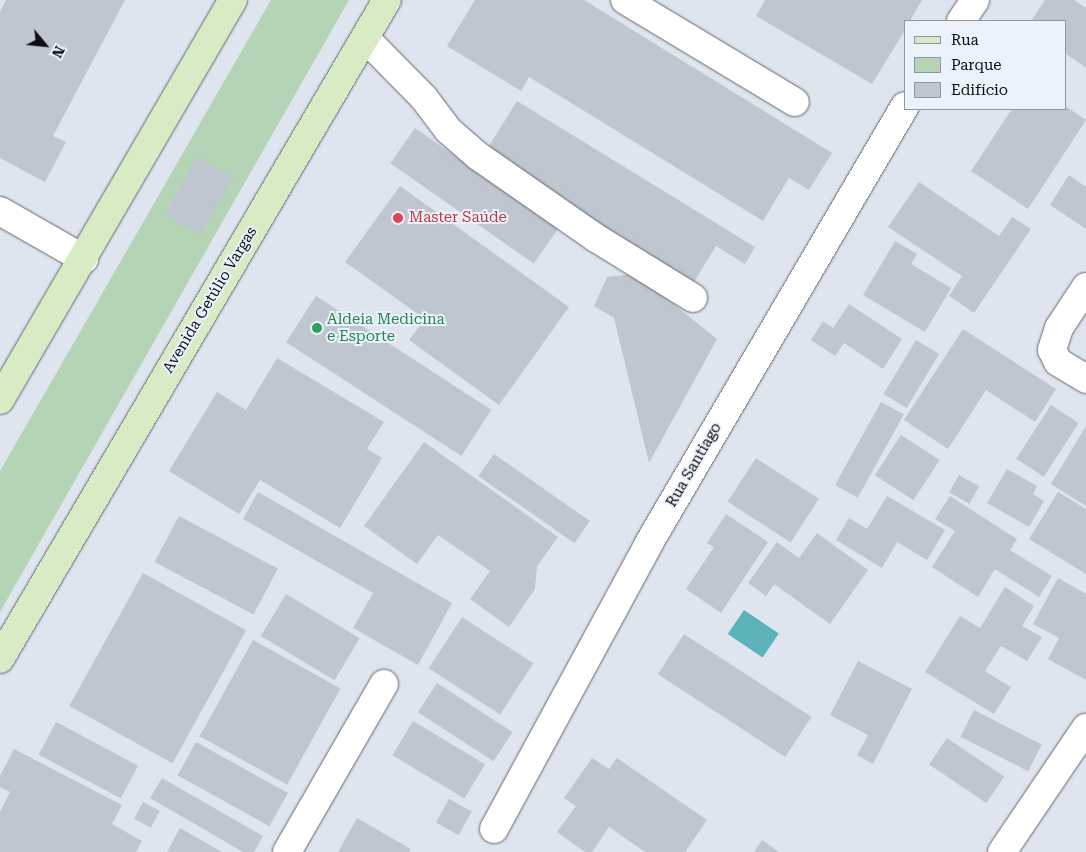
<!DOCTYPE html>
<meta charset="utf-8">
<style>
body{margin:0}
#map{position:relative;width:1086px;height:852px;overflow:hidden;background:#dee5ef;font-family:"Roboto Serif",serif}
div>[style]{position:absolute}
[style*='--x']{left:calc(var(--x)*1px);top:calc(var(--y)*1px);width:calc(var(--w)*1px);rotate:calc(var(--a)*1deg)}
.green>*{inset:0;background:#b5d4b5}
.water>*{inset:0;background:#5bb2b8;transform-origin:0 0}
.building>*{inset:0;background:#bfc6cf;transform-origin:0 0}
.roads{filter:drop-shadow(0 0 1px #626870) drop-shadow(0 0 1px #626870)}
.minor>*{height:28px;margin:-14px;padding:0 14px;transform-origin:14px;border-radius:14px;background:#fff}
.major>*{height:28px;margin:-14px;padding:0 14px;transform-origin:14px;border-radius:14px;background:#d7ebc4}
.dots>*{width:14px;height:14px;translate:-50% -50%;box-sizing:border-box;border:2px solid #ebf2fc;border-radius:50%}
span{translate:-50% -50%;white-space:nowrap;text-align:center;line-height:1.15;-webkit-text-stroke:4px #ebf2fc;paint-order:stroke}
.health-label{font-size:15px;color:#be3a42}
.left{translate:0 -50%;text-align:left}
.street-label{font-size:15px;color:#0c0e12}
.leisure-label{font-size:15px;color:#27864d}
.legend{position:absolute;left:904px;top:20px;width:162px;height:90px;box-sizing:border-box;background:#ebf2fc;border:1px solid #92979e;margin:0;padding:6px 9px;list-style:none;font-size:15px;color:#0c0e12}
.legend li{display:flex;align-items:center;gap:10px;height:25px}
.legend b{width:25px;border:1px solid #92979e}
.north{position:absolute;left:20px;top:20px;width:50px;height:50px;-webkit-text-stroke:4px #ebf2fc;paint-order:stroke;rotate:118deg;font-size:14px;font-weight:700;line-height:20px;text-align:center;color:#0c0e12}
.north::after{content:'';display:block;margin:auto;width:18px;height:22px;background:#0c0e12;clip-path:polygon(50% 0,100% 100%,50% 72%,0 100%)}
</style>
<div id="map">
<div class="green">
<div style="clip-path:polygon(271px 0,349px 0,0 612px,0 471px)"></div>
</div>
<div class="water">
<div style="left:744px;top:610px;width:42px;height:29px;rotate:34deg"></div>
</div>
<div class="building">
<div style="clip-path:polygon(6px 0,125px 0,53px 136px,66px 142px,45px 182px,0 158px,0 12px)"></div>
<div style="clip-path:polygon(475px 0,584px 0,832px 153px,809px 190px,789px 178px,763px 221px,529px 77px,521px 91px,447px 46px)"></div>
<div style="clip-path:polygon(765px 0,922px 0,910px 21px,905px 21px,905px 30px,872px 84px,756px 16px)"></div>
<div style="clip-path:polygon(1045px 0,1074px 0,1086px 8px,1086px 68px,1065px 53px,1065px 21px,1031px 21px)"></div>
<div style="clip-path:polygon(517px 101px,755px 247px,745px 264px,716px 246px,694px 282px,484px 154px)"></div>
<div style="clip-path:polygon(1065px 106px,1086px 120px,1028px 209px,971px 171px,1012px 109px,1065px 109px)"></div>
<div style="left:415px;top:128px;width:175px;height:43px;rotate:35deg"></div>
<div style="left:197px;top:157px;width:41px;height:66px;rotate:29deg"></div>
<div style="clip-path:polygon(1069px 175px,1086px 187px,1086px 229px,1050px 205px)"></div>
<div style="clip-path:polygon(919px 182px,999px 236px,1012px 217px,1031px 229px,974px 313px,949px 296px,962px 276px,888px 227px)"></div>
<div style="clip-path:polygon(400px 186px,569px 307px,499px 405px,409px 340px,425px 319px,345px 262px)"></div>
<div style="clip-path:polygon(895px 241px,917px 254px,911px 264px,951px 288px,925px 332px,863px 295px)"></div>
<div style="clip-path:polygon(636px 274px,717px 339px,649px 463px,614px 318px,594px 306px,607px 277px)"></div>
<div style="left:316px;top:296px;width:209px;height:55px;rotate:33deg"></div>
<div style="clip-path:polygon(849px 304px,902px 339px,883px 369px,844px 343px,835px 356px,811px 340px,823px 321px,833px 328px)"></div>
<div style="clip-path:polygon(963px 329px,1056px 389px,1035px 422px,986px 390px,948px 449px,904px 420px)"></div>
<div style="left:916px;top:340px;width:27px;height:63px;rotate:31deg"></div>
<div style="clip-path:polygon(277px 358px,384px 422px,367px 449px,382px 458px,340px 528px,260px 480px,239px 514px,169px 471px,217px 392px,246px 410px)"></div>
<div style="left:881px;top:402px;width:26px;height:95px;rotate:29deg"></div>
<div style="left:1051px;top:405px;width:33px;height:64px;rotate:33deg"></div>
<div style="clip-path:polygon(1086px 426px,1086px 506px,1051px 484px)"></div>
<div style="left:901px;top:435px;width:46px;height:48px;rotate:33deg"></div>
<div style="clip-path:polygon(424px 442px,558px 537px,537px 566px,535px 589px,509px 627px,470px 599px,490px 571px,438px 535px,417px 564px,364px 526px)"></div>
<div style="left:494px;top:454px;width:117px;height:27px;rotate:35deg"></div>
<div style="left:756px;top:458px;width:75px;height:52px;rotate:33deg"></div>
<div style="clip-path:polygon(1007px 469px,1037px 486px,1033px 494px,1044px 501px,1029px 527px,987px 503px)"></div>
<div style="left:959px;top:475px;width:23px;height:20px;rotate:29deg"></div>
<div style="clip-path:polygon(258px 492px,452px 603px,418px 665px,353px 628px,373px 593px,243px 519px)"></div>
<div style="clip-path:polygon(1058px 492px,1086px 509px,1086px 574px,1029px 539px)"></div>
<div style="clip-path:polygon(887px 496px,945px 530px,927px 560px,897px 542px,882px 568px,836px 540px,849px 518px,867px 529px)"></div>
<div style="clip-path:polygon(950px 496px,1017px 539px,1010px 550px,1052px 576px,1039px 597px,995px 569px,978px 597px,932px 567px,955px 531px,935px 519px)"></div>
<div style="clip-path:polygon(726px 514px,768px 542px,721px 613px,686px 589px,714px 547px,707px 543px)"></div>
<div style="left:179px;top:516px;width:112px;height:52px;rotate:28deg"></div>
<div style="clip-path:polygon(817px 533px,868px 570px,830px 624px,774px 584px,766px 596px,748px 583px,777px 542px,799px 558px)"></div>
<div style="left:143px;top:573px;width:118px;height:152px;rotate:29deg"></div>
<div style="clip-path:polygon(1058px 578px,1086px 594px,1086px 680px,1048px 659px,1059px 638px,1033px 624px)"></div>
<div style="clip-path:polygon(1005px 587px,1034px 606px,1022px 626px,1042px 637px,1027px 661px,1001px 646px,985px 671px,1011px 687px,994px 714px,925px 672px,960px 616px,980px 628px)"></div>
<div style="left:286px;top:594px;width:86px;height:49px;rotate:31deg"></div>
<div style="left:462px;top:617px;width:85px;height:61px;rotate:33deg"></div>
<div style="left:684px;top:634px;width:152px;height:48px;rotate:33deg"></div>
<div style="left:253px;top:640px;width:100px;height:110px;rotate:29deg"></div>
<div style="clip-path:polygon(858px 661px,912px 689px,873px 764px,857px 755px,868px 735px,830px 715px)"></div>
<div style="left:437px;top:683px;width:90px;height:35px;rotate:33deg"></div>
<div style="left:974px;top:710px;width:76px;height:30px;rotate:27deg"></div>
<div style="left:413px;top:721px;width:84px;height:40px;rotate:31deg"></div>
<div style="left:56px;top:722px;width:93px;height:37px;rotate:28deg"></div>
<div style="left:947px;top:738px;width:69px;height:32px;rotate:34deg"></div>
<div style="left:196px;top:742px;width:105px;height:38px;rotate:29deg"></div>
<div style="clip-path:polygon(14px 749px,122px 805px,112px 824px,142px 841px,136px 852px,0 852px,0 812px,10px 792px,0 787px,0 776px)"></div>
<div style="clip-path:polygon(592px 758px,609px 769px,617px 758px,707px 820px,685px 852px,645px 852px,609px 827px,592px 852px,585px 852px,557px 832px,576px 806px,564px 798px)"></div>
<div style="clip-path:polygon(162px 778px,263px 836px,254px 852px,243px 852px,150px 798px)"></div>
<div style="left:449px;top:799px;width:26px;height:27px;rotate:29deg"></div>
<div style="left:143px;top:802px;width:19px;height:19px;rotate:28deg"></div>
<div style="clip-path:polygon(357px 818px,411px 849px,409px 852px,338px 852px)"></div>
<div style="clip-path:polygon(180px 828px,222px 852px,167px 852px)"></div>
<div style="clip-path:polygon(762px 840px,779px 852px,754px 852px)"></div>
</div>
<div class="roads">
<div class="minor">
<div style="--x:625;--y:0;--w:198;--a:31"></div>
<div style="--x:961;--y:21;--w:25;--a:-56"></div>
<div style="--x:365;--y:38;--w:84;--a:45.5"></div>
<div style="--x:424;--y:98;--w:40;--a:53"></div>
<div style="--x:448;--y:130;--w:40;--a:41"></div>
<div style="--x:478;--y:156;--w:144;--a:34.8"></div>
<div style="--x:596;--y:238;--w:114;--a:31.7"></div>
<div style="--x:0;--y:211;--w:97;--a:29.7"></div>
<div style="--x:1086;--y:287;--w:49;--a:123.4"></div>
<div style="--x:1059;--y:328;--w:23;--a:108"></div>
<div style="--x:1052;--y:350;--w:13;--a:63"></div>
<div style="--x:1058;--y:362;--w:33;--a:31"></div>
<div style="--x:494;--y:829;--w:325;--a:-61.5"></div>
<div style="--x:649;--y:543;--w:506;--a:-59.64"></div>
<div style="--x:287;--y:852;--w:194;--a:-60"></div>
<div style="--x:1002;--y:852;--w:150;--a:-55.9"></div>
</div>
<div class="major">
<div style="--x:0;--y:400;--w:463;--a:-59.8"></div>
<div style="--x:0;--y:659;--w:764;--a:-59.58"></div>
</div>
</div>
<div class="dots">
<div style="left:398px;top:218px;background:#e0444e"></div>
<div style="left:317px;top:328px;background:#2e9e5b"></div>
</div>
<div class="health-label">
<span class="left" style="left:409px;top:218px">Master Saúde</span>
</div>
<div class="street-label">
<span style="left:210px;top:300px;rotate:-59deg">Avenida Getúlio Vargas</span>
<span style="left:694px;top:465px;rotate:-60deg">Rua Santiago</span>
</div>
<div class="leisure-label">
<span class="left" style="left:327px;top:328px">Aldeia Medicina<br>e Esporte</span>
</div>
<ul class="legend">
<li><b style="height:6px;background:#d7ebc4"></b>Rua</li>
<li><b style="height:14px;background:#b5d4b5"></b>Parque</li>
<li><b style="height:14px;background:#bfc6cf"></b>Edifício</li>
</ul>
<div class="north">N</div>
</div>
